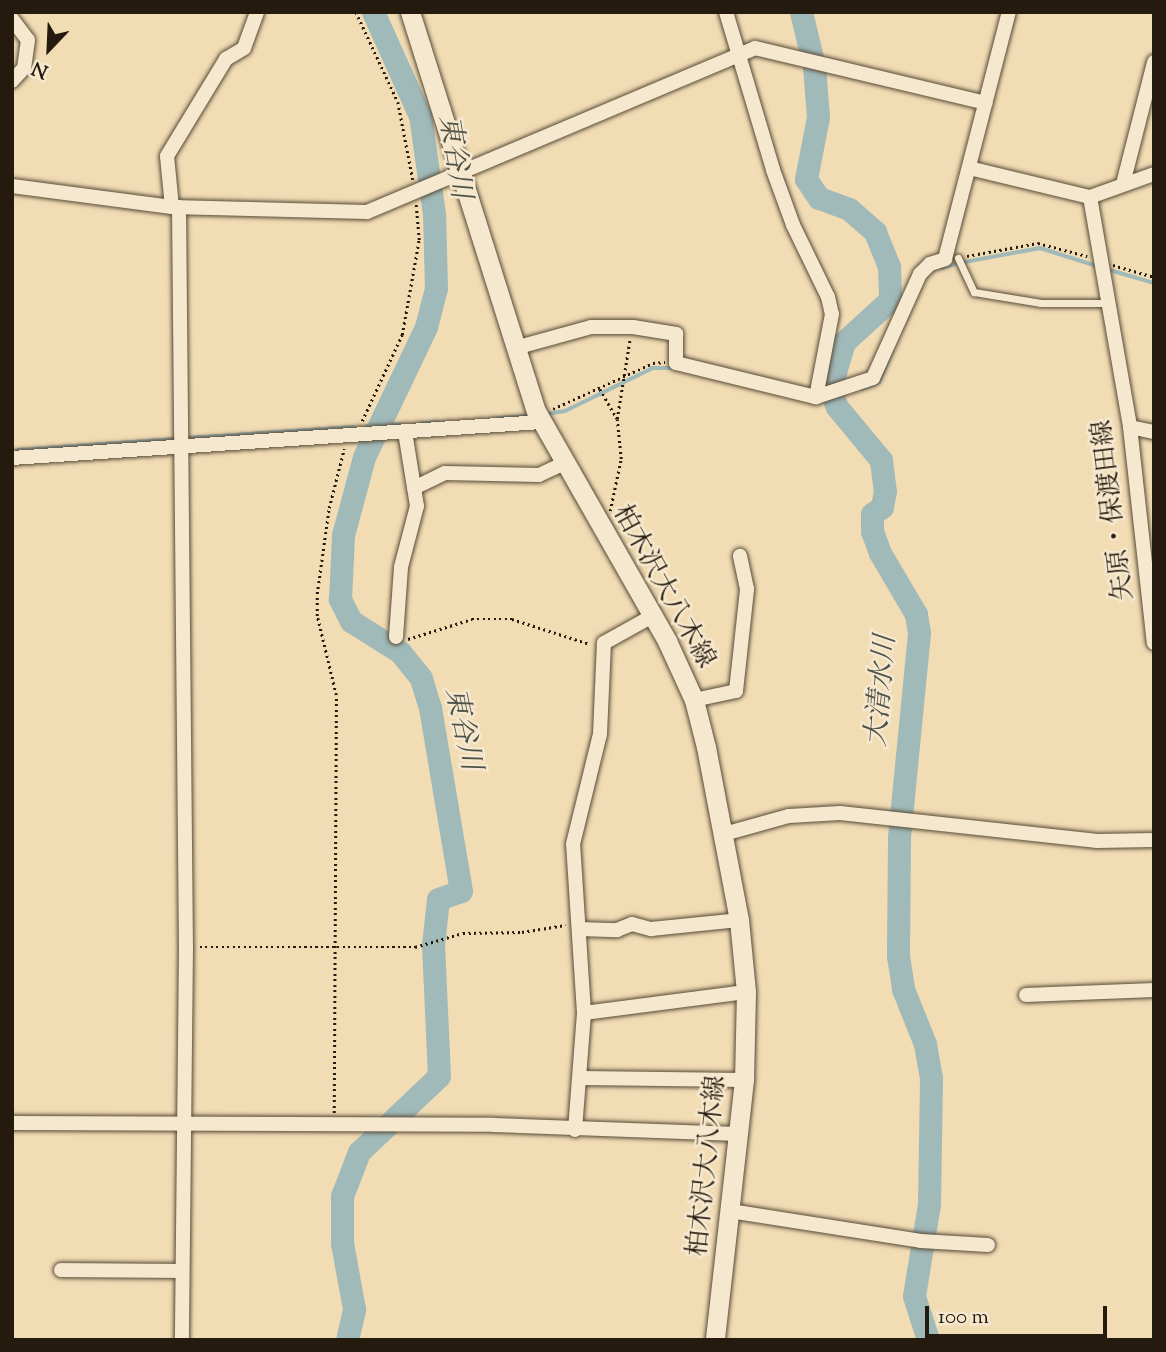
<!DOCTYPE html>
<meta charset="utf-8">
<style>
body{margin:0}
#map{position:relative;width:1166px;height:1352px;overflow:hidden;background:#f1dcb4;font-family:"Sorts Mill Goudy","Noto Serif JP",serif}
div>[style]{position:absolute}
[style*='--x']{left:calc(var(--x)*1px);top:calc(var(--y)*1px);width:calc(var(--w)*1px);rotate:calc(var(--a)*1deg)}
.stream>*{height:3.5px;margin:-1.75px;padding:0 1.75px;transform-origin:1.75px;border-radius:1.75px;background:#a0b9b9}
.river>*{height:23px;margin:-11.5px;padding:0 11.5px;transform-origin:11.5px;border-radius:11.5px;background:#a0b9b9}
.path>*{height:2.5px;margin-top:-1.25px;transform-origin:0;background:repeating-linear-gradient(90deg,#241a0d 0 2px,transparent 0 5.5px)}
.roads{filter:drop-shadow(0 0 2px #574a37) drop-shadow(0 0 2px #574a37)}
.lane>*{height:7px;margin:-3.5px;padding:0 3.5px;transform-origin:3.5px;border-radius:3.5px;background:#f6e8ce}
.street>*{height:14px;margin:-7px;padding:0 7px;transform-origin:7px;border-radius:7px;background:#f6e8ce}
.secondary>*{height:19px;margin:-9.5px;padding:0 9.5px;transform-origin:9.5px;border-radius:9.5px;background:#f6e8ce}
span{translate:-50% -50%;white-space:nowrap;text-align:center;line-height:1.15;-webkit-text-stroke:5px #f6e8ce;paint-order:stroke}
.street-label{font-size:26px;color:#241a0d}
.water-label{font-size:28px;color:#4f5249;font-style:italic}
.frame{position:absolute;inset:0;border:14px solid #241a0d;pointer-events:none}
.north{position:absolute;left:14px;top:14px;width:70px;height:70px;-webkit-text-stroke:5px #f6e8ce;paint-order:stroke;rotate:203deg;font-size:19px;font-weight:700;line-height:28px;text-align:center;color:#241a0d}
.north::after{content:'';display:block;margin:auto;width:24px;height:32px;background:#241a0d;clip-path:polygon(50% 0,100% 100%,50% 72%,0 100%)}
.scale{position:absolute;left:925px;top:1306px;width:182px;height:32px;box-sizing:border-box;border:4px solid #241a0d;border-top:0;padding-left:9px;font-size:21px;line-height:24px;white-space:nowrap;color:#241a0d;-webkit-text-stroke:5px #f6e8ce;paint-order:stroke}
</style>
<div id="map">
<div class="stream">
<div style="--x:965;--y:262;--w:76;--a:-10.6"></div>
<div style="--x:1040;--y:248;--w:57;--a:17.5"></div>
<div style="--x:941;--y:268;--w:15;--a:-16"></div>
<div style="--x:1107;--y:269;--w:49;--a:16.6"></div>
<div style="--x:862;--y:389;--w:18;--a:-22"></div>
<div style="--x:879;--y:382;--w:33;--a:-67"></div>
<div style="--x:546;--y:414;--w:19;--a:-9"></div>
<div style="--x:565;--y:411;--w:98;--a:-26"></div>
<div style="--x:653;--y:368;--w:20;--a:0"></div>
<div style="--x:498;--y:418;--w:29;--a:-4"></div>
<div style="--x:423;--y:423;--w:15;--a:-4"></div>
<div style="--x:367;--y:426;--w:33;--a:-3"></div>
<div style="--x:188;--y:438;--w:166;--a:-3.8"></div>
<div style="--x:18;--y:450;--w:157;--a:-4"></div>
</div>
<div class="river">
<div style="--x:801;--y:12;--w:56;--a:76.5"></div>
<div style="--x:814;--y:66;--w:51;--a:85.5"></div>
<div style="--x:818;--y:117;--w:63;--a:101"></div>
<div style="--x:806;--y:179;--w:23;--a:56"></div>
<div style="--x:819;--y:198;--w:32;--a:20"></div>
<div style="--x:849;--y:209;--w:35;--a:41"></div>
<div style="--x:875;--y:232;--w:37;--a:68"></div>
<div style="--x:889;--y:266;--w:34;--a:88"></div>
<div style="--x:890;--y:300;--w:62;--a:137.6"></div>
<div style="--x:844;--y:342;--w:49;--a:106.6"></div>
<div style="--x:830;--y:389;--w:19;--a:69"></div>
<div style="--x:837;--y:407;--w:69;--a:50.3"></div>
<div style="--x:881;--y:460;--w:31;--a:83"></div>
<div style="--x:885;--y:491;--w:16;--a:101"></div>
<div style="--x:882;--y:507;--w:12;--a:145"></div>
<div style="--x:872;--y:514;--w:17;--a:90"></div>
<div style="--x:872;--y:531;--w:23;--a:70"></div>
<div style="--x:880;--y:553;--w:71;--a:59.5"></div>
<div style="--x:916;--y:614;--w:19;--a:81"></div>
<div style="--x:919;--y:633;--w:206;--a:95.6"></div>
<div style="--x:899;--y:838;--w:118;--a:90.5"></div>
<div style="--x:898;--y:956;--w:33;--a:81"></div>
<div style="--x:903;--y:989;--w:59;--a:68.2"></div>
<div style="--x:925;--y:1044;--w:35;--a:80"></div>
<div style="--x:931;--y:1078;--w:126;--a:90.9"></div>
<div style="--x:929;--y:1204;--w:93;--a:99.3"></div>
<div style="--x:914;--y:1296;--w:46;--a:72.3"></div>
<div style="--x:347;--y:1340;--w:32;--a:-77"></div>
<div style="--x:354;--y:1309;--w:67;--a:-100.3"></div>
<div style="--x:342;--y:1243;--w:47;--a:-90"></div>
<div style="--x:342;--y:1196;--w:47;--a:-68.9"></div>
<div style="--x:359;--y:1152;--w:110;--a:-43.5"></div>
<div style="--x:439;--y:1076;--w:131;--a:-92.6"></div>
<div style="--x:433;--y:945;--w:46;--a:-83.8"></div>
<div style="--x:438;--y:899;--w:24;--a:-19"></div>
<div style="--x:461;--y:891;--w:186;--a:-99.6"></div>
<div style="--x:430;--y:708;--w:31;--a:-107"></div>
<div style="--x:421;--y:678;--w:33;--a:-129"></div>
<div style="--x:400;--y:652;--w:58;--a:-147.7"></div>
<div style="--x:351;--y:621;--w:25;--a:-117"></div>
<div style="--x:340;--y:599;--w:64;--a:-87.3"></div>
<div style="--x:343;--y:535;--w:81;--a:-74.9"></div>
<div style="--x:364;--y:457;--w:144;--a:-64.5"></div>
<div style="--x:426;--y:327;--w:40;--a:-75.6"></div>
<div style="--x:436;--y:288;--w:74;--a:-91.5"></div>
<div style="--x:434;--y:214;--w:99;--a:-98.1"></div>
<div style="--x:420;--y:116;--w:114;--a:-114.3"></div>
</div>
<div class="path">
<div style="--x:356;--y:12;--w:99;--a:65"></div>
<div style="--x:398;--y:102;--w:79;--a:79.1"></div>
<div style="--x:967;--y:256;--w:72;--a:-10.4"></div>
<div style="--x:1038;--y:243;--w:51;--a:14.9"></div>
<div style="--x:1113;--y:265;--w:43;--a:16.3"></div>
<div style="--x:600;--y:389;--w:34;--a:60"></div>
<div style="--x:553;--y:409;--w:110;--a:-24.7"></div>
<div style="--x:653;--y:363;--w:12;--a:-5"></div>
<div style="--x:362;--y:421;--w:95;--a:-65.1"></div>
<div style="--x:402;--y:335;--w:97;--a:-79.9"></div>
<div style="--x:419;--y:240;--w:36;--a:-95"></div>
<div style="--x:610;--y:511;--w:53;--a:-78.1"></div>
<div style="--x:621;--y:459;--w:40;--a:-95.7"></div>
<div style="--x:617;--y:419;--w:81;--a:-80.8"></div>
<div style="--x:408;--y:639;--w:67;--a:-17.4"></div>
<div style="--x:472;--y:619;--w:40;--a:0"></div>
<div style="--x:512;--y:619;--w:82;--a:17.8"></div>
<div style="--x:200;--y:947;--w:215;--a:0"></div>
<div style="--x:415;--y:947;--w:50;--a:-16.3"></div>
<div style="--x:463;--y:933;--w:59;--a:-1"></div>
<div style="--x:522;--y:932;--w:44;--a:-9.2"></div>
<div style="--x:334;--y:1113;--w:418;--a:-89.7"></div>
<div style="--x:336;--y:695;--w:81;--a:-103.5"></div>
<div style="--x:317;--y:616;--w:22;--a:-90"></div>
<div style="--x:317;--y:594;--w:87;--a:-82.1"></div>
<div style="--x:329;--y:508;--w:61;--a:-75.7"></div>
</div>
<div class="roads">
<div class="lane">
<div style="--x:958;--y:258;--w:38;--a:65"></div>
<div style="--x:974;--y:292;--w:68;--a:9.3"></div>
<div style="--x:1041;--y:303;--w:67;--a:0"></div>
</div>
<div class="street">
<div style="--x:726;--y:12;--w:165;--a:73.4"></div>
<div style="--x:773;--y:170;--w:59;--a:70"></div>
<div style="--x:793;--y:225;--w:80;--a:64.1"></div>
<div style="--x:828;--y:297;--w:17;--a:77"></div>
<div style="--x:832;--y:314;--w:85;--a:100.9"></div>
<div style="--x:12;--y:19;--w:26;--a:53"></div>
<div style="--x:28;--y:40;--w:28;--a:98"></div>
<div style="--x:24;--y:68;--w:18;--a:133"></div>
<div style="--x:969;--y:168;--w:124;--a:13.5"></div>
<div style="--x:1123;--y:184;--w:126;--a:-75.7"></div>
<div style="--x:12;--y:186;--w:161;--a:7.5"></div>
<div style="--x:172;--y:207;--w:195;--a:1.5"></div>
<div style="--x:367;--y:212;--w:421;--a:-22.9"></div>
<div style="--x:755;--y:48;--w:237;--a:13.4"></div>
<div style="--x:1090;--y:197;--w:233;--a:80.1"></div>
<div style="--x:1130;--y:427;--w:217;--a:83.7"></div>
<div style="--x:1090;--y:197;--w:68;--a:-19.8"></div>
<div style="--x:172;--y:207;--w:51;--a:-95.6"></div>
<div style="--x:167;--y:156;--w:114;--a:-58.7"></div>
<div style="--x:226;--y:59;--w:21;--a:-31"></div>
<div style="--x:244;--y:48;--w:38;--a:-70"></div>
<div style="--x:179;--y:207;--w:740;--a:89.46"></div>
<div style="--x:186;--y:947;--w:393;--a:90.6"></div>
<div style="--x:515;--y:348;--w:79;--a:-15.4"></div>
<div style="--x:591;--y:327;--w:42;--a:0"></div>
<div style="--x:633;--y:327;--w:44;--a:9.2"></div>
<div style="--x:676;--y:334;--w:29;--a:90"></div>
<div style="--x:676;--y:363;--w:144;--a:13.7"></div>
<div style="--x:816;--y:397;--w:60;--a:-18.4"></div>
<div style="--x:873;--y:378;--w:114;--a:-65.7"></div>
<div style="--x:920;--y:274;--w:14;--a:-45"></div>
<div style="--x:930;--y:264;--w:16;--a:-18"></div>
<div style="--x:945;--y:259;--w:255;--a:-75.5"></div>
<div style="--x:1130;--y:427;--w:25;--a:12"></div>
<div style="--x:12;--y:458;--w:530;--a:-3.89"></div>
<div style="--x:414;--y:488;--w:34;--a:-26"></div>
<div style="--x:445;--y:473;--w:94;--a:1.2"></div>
<div style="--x:539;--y:475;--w:26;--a:-25"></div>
<div style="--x:396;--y:637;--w:70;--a:-85.9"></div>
<div style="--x:401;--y:567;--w:63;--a:-75.3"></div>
<div style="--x:417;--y:506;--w:75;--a:-99.2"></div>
<div style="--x:694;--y:700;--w:43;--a:-12.1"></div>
<div style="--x:736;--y:691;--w:103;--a:-83.8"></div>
<div style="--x:747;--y:589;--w:34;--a:-102"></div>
<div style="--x:724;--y:834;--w:67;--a:-15.5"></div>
<div style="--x:789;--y:816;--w:51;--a:-3.4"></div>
<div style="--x:840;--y:813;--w:259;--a:6.2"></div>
<div style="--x:1097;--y:841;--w:57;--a:-1"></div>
<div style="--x:579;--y:929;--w:38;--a:2"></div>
<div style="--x:617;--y:930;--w:16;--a:-22"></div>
<div style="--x:632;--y:924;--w:20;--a:15"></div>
<div style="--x:651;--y:929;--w:88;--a:-5.8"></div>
<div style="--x:1026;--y:995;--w:128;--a:-2.2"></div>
<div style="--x:584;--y:1013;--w:163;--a:-7.4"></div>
<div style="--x:581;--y:1078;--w:163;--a:0.7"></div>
<div style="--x:12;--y:1123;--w:482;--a:0.2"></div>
<div style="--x:494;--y:1125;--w:244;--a:2.1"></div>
<div style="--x:575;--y:1130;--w:117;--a:-85.6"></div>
<div style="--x:584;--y:1013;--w:169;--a:-93.7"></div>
<div style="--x:573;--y:844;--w:113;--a:-76.2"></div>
<div style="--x:600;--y:734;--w:91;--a:-87.5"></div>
<div style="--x:604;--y:643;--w:57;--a:-29.2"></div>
<div style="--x:730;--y:1211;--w:193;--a:8.9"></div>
<div style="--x:921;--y:1241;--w:67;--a:3.4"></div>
<div style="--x:61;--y:1270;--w:120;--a:0.5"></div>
</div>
<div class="secondary">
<div style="--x:410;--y:12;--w:418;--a:72.5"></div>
<div style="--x:536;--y:411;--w:265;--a:60.3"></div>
<div style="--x:667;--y:641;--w:65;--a:65.4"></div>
<div style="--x:694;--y:700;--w:49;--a:75.7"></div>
<div style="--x:706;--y:747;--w:176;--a:79.2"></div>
<div style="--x:739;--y:920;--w:72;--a:84.4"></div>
<div style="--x:746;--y:992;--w:88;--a:91.3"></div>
<div style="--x:744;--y:1080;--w:262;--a:96.4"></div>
</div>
</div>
<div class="street-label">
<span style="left:1114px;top:510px;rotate:-97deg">矢原・保渡田線</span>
<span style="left:663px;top:587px;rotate:61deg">柏木沢大八木線</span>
<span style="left:708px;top:1166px;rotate:-84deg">柏木沢大八木線</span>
</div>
<div class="water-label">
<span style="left:454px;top:157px;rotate:81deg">東谷川</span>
<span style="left:882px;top:691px;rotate:-85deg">大清水川</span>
<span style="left:462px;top:729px;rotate:78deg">東谷川</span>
</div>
<div class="frame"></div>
<div class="north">N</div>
<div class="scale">100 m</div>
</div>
